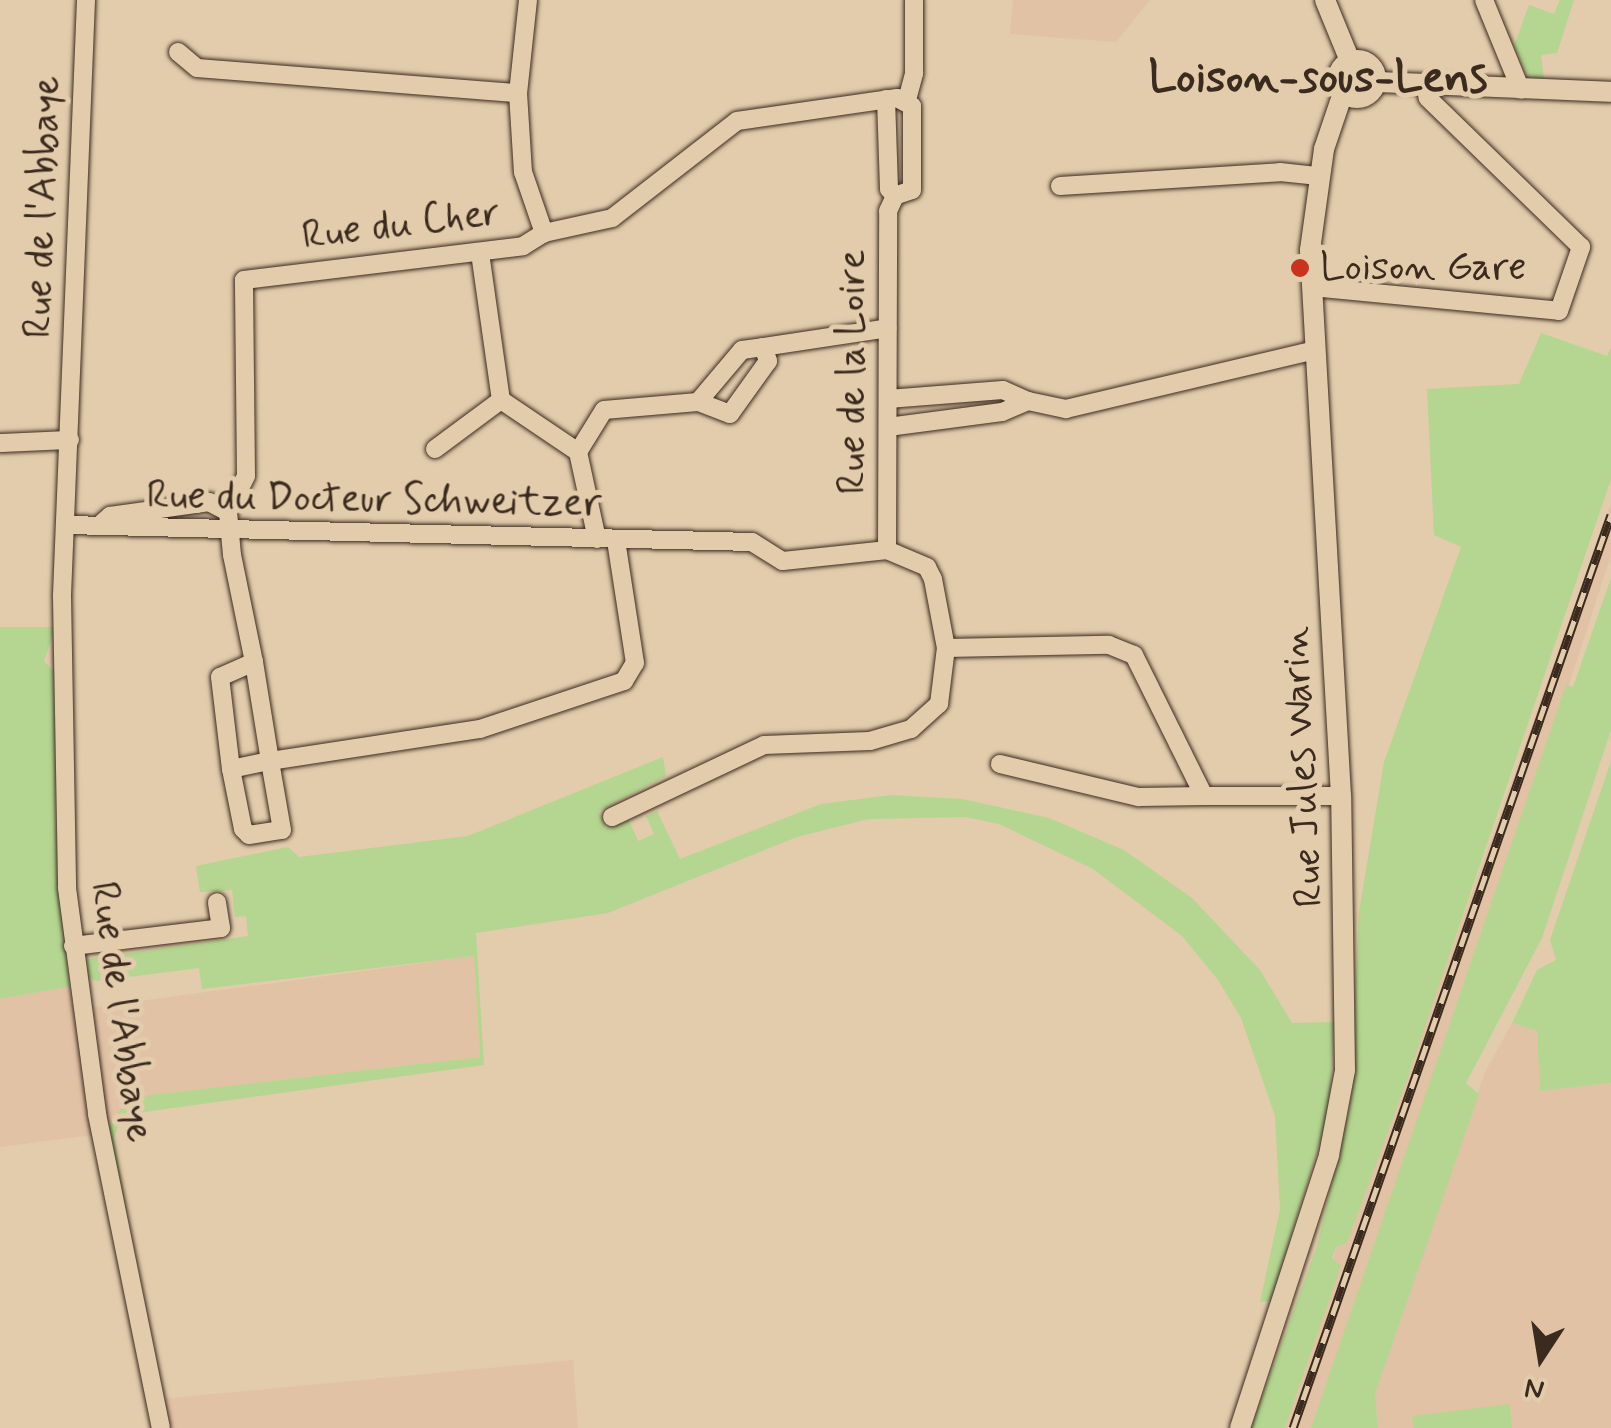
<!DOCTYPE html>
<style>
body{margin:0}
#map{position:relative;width:1611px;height:1428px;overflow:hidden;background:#e2ccac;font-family:Mynerve,sans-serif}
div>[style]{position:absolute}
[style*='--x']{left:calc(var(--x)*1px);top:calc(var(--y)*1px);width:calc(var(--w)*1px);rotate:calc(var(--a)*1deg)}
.built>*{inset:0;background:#e2c2a5}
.green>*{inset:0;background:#b4d690}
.roads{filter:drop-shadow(0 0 2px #3b2a1e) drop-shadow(0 0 2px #3b2a1e)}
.minor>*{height:18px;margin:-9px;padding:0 9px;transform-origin:9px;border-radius:9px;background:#e2ccac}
.tertiary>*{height:20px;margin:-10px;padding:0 10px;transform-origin:10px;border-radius:10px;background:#e2ccac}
.tertiary>.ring{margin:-10px;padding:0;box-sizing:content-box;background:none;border:20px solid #e2ccac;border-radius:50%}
.rail>*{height:9px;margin-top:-4.5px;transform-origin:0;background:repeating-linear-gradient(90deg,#e2ccac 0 15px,#3b2a1e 0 30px);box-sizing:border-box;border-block:2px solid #3b2a1e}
.dots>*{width:28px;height:28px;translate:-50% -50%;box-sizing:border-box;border:5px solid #e2ccac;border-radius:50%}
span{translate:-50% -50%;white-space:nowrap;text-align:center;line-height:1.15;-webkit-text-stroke:10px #e2ccac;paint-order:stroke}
.street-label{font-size:40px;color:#3b2a1e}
.poi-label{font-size:40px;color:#3b2a1e}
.left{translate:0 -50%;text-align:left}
.quarter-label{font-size:45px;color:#3b2a1e;font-weight:700}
.north{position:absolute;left:1491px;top:1308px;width:100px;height:100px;-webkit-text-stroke:8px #e2ccac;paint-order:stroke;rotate:192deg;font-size:28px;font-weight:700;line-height:40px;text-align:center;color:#3b2a1e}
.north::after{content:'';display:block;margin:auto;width:35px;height:45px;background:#3b2a1e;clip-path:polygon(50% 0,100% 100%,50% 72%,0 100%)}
</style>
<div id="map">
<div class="built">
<div style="clip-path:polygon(1013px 0,1150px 0,1116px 42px,1010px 34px)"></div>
<div style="clip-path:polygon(1611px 503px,1611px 555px,1566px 694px,1311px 1428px,1285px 1428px,1311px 1354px,1336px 1247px,1347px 1243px)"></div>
<div style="clip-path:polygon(474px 956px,480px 1057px,141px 1096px,124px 1105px,109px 1133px,0 1147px,0 999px,69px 987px,73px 1010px)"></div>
<div style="clip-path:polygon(1512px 1023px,1537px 1031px,1541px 1090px,1611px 1083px,1611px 1428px,1512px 1428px,1510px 1405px,1412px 1416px,1413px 1428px,1378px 1428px,1375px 1394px,1484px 1074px)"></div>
<div style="clip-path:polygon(573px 1360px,578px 1428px,154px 1428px,150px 1400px)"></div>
</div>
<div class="green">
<div style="clip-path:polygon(1560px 0,1574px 0,1557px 53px,1541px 55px,1544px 79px,1530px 79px,1514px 46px,1529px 5px,1554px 14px)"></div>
<div style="clip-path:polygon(1541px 333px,1607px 356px,1611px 348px,1611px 479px,1408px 1077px,1347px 1243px,1336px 1247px,1332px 1258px,1341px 1266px,1285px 1428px,1251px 1428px,1317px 1246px,1350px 1105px,1359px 912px,1384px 762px,1461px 547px,1434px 535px,1427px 389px,1519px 384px)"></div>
<div style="clip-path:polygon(1611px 578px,1611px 730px,1542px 938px,1466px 1083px,1479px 1094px,1375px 1394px,1378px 1428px,1311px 1428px,1566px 685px,1573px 687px)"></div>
<div style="clip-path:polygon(0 627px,56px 627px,44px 661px,56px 674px,55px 819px,69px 987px,0 999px)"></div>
<div style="clip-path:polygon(663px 757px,666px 776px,599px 811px,606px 828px,628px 818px,638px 841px,654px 834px,646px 816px,657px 811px,680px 859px,821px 804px,891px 795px,962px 799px,1049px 818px,1124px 850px,1192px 898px,1260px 970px,1292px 1023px,1334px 1022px,1329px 1112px,1271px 1301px,1260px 1302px,1280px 1209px,1275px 1116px,1241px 1018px,1218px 980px,1182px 936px,1093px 869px,999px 824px,965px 817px,869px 819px,797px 837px,608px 913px,476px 933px,484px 1065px,123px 1115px,114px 1137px,132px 1242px,108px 1127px,124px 1105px,141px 1096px,480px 1057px,474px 956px,202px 989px,199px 968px,97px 981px,88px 977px,88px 959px,248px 936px,246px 916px,235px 917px,232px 890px,200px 892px,196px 866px,288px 847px,299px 857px,468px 836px)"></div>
<div style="clip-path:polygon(1611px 761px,1611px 1083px,1540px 1091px,1537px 1031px,1512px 1023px,1537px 970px,1556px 960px,1550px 940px)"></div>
<div style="clip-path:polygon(1510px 1404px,1512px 1428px,1413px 1428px,1412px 1416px)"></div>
</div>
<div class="roads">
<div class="minor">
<div style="--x:86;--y:0;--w:596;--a:92.31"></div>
<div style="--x:62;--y:596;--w:292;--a:89"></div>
<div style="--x:67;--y:888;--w:228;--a:82.4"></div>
<div style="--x:97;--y:1114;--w:320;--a:78.5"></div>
<div style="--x:528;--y:0;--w:94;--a:96.1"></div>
<div style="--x:518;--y:93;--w:79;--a:86.4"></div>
<div style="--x:523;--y:172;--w:65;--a:71"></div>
<div style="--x:1484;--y:0;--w:97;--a:67.7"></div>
<div style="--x:178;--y:52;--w:25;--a:40"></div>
<div style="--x:197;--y:68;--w:322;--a:4.5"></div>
<div style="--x:907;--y:100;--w:28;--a:-75"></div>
<div style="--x:914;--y:73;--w:73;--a:-90"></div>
<div style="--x:1060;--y:186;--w:220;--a:-3.6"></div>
<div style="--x:1280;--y:172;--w:39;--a:6"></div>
<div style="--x:480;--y:253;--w:148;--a:81.9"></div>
<div style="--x:501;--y:400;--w:93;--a:34"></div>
<div style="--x:578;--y:452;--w:89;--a:77.7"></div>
<div style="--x:1312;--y:287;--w:248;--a:5.5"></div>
<div style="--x:1559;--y:311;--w:68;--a:-71"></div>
<div style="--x:1581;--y:247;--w:214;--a:-135.8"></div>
<div style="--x:1428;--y:98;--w:11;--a:-105"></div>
<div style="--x:763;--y:347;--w:126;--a:-8.6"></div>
<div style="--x:888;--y:399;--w:115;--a:-4.5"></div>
<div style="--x:1003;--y:390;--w:27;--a:24"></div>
<div style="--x:1028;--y:401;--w:28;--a:157"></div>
<div style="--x:1002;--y:412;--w:115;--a:172.5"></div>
<div style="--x:1028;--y:401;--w:39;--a:12"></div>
<div style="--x:1066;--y:409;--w:256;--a:-13.3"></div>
<div style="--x:0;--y:443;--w:70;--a:-2.5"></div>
<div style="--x:435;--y:449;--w:82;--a:-36.6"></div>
<div style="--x:578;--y:452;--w:49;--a:-58.2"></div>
<div style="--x:604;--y:410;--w:94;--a:-4.9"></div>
<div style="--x:698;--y:402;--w:68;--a:-49.8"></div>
<div style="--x:742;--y:350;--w:21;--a:-8"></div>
<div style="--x:763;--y:347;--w:15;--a:70"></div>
<div style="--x:768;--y:361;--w:65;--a:125.6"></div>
<div style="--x:730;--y:414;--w:34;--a:-159"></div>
<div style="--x:102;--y:523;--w:11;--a:-41"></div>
<div style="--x:110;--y:516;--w:100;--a:-8"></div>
<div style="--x:209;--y:502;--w:21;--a:28"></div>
<div style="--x:67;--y:525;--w:685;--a:1.42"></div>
<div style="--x:752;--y:542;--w:36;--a:32"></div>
<div style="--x:783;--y:561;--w:105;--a:-6"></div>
<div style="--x:887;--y:550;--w:339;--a:-89.8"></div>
<div style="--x:888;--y:211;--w:17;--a:-65"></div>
<div style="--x:946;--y:648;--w:163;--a:-1.1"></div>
<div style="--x:1109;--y:645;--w:27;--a:22"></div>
<div style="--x:1134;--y:655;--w:157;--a:63.6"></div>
<div style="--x:1204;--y:796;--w:137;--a:0"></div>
<div style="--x:254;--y:662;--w:37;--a:156"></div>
<div style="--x:220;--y:677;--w:93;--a:83.2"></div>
<div style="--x:231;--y:769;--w:40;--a:-12"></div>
<div style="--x:270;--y:761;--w:100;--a:-99.2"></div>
<div style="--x:254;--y:662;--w:109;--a:-101.6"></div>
<div style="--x:232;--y:555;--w:43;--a:-95.3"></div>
<div style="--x:228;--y:512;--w:40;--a:-63.4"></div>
<div style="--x:246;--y:476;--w:196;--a:-90.6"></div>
<div style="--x:244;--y:280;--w:281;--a:-6.9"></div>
<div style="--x:523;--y:246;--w:25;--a:-32"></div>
<div style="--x:544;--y:233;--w:70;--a:-12.4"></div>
<div style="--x:612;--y:218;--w:158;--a:-37.8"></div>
<div style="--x:737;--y:121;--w:162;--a:-8.2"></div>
<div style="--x:897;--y:98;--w:17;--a:28"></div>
<div style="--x:912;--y:106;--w:84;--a:90"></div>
<div style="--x:912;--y:190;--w:18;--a:161"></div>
<div style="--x:895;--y:196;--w:9;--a:-131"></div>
<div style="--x:889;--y:189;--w:90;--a:-91.9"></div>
<div style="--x:1000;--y:764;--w:143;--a:13.4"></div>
<div style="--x:1139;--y:797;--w:65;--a:-0.9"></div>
<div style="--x:231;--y:769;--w:61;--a:78.7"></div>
<div style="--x:243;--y:829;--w:8;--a:45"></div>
<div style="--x:249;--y:835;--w:33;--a:-9"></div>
<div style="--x:282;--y:830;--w:70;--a:-99.9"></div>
<div style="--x:270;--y:761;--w:212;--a:-8.7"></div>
<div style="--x:480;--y:729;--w:152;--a:-18.4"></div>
<div style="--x:624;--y:681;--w:21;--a:-59"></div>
<div style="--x:635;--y:663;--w:124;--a:-98.8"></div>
<div style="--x:612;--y:817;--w:168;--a:-25.3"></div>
<div style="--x:764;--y:745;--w:106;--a:-2.2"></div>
<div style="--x:870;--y:741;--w:43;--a:-16.3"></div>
<div style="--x:911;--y:729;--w:38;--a:-42"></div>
<div style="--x:939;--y:704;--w:56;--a:-82.9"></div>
<div style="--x:946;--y:648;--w:70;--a:-100.7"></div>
<div style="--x:933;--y:579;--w:13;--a:-117"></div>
<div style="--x:927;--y:567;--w:43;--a:-157"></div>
<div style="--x:73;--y:946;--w:149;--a:-6.9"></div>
<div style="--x:221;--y:928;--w:26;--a:-99"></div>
</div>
<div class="tertiary">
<div style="--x:1325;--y:0;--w:66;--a:67.7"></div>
<div class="ring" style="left:1338px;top:60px;width:18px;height:18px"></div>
<div style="--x:1376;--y:82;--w:235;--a:2.4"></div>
<div style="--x:1240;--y:1428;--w:287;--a:-71.9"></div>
<div style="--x:1329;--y:1155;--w:86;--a:-79.3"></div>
<div style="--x:1345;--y:1070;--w:274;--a:-90.8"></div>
<div style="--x:1341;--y:796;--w:547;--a:-93.25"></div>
<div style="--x:1310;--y:250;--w:102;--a:-82.1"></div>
<div style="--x:1324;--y:149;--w:59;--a:-71.3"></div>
</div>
</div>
<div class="rail">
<div style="--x:1293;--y:1428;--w:967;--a:-70.8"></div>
</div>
<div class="dots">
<div style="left:1300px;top:268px;background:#c8321e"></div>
</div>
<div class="street-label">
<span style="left:43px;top:207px;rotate:-88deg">Rue de l'Abbaye</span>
<span style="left:401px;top:225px;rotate:-7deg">Rue du Cher</span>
<span style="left:853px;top:372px;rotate:-90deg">Rue de la Loire</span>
<span style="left:374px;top:500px;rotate:1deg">Rue du Docteur Schweitzer</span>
<span style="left:1303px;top:767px;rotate:-93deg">Rue Jules Warin</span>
<span style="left:121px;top:1012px;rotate:82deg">Rue de l'Abbaye</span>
</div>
<div class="poi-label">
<span class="left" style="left:1320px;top:268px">Loison Gare</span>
</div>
<div class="quarter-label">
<span style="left:1318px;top:79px">Loison-sous-Lens</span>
</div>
<div class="north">N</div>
</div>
